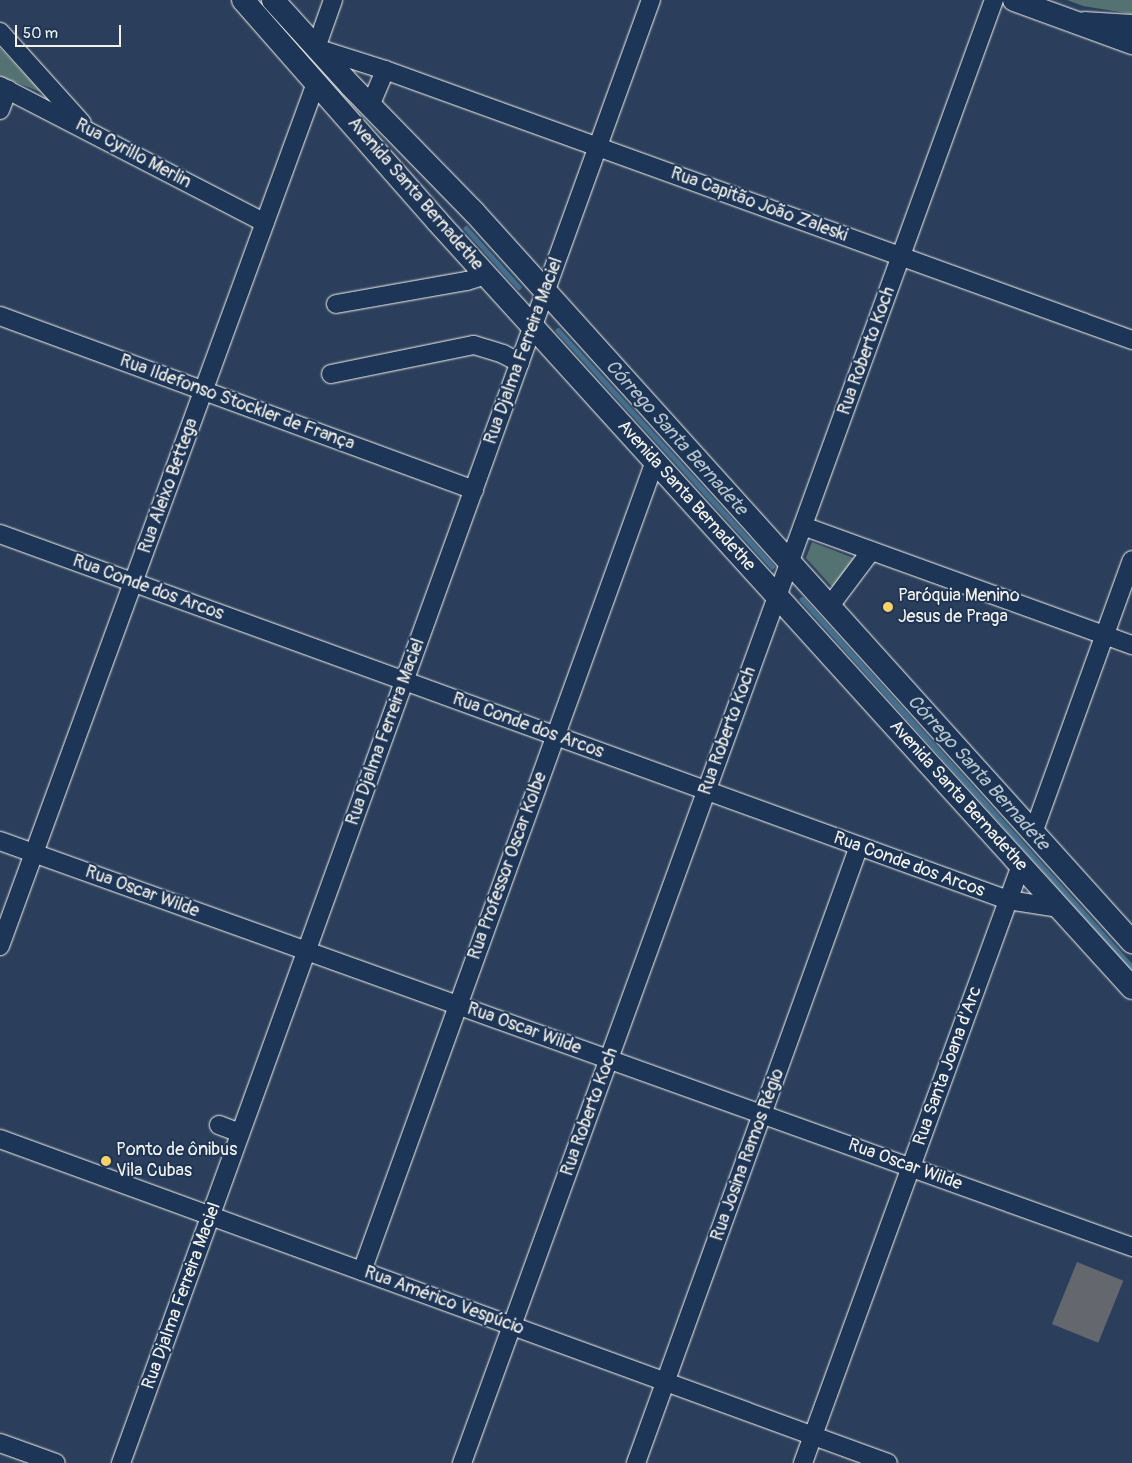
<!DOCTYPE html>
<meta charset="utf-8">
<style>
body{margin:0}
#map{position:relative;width:1132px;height:1463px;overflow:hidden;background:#2b3f5c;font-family:Pangolin,sans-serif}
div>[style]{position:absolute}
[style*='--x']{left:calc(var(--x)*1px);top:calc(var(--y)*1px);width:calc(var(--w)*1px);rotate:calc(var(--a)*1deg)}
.green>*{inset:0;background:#547271}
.stream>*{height:4.5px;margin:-2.25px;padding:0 2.25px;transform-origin:2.25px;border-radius:2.25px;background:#446e8c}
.building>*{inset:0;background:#64686e;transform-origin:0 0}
.roads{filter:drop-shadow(0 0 1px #f4f1e8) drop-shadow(0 0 1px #f4f1e8)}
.minor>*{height:18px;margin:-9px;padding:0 9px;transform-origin:9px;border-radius:9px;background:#1d3557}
.major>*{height:22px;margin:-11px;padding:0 11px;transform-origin:11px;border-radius:11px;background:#1d3557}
.dots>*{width:14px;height:14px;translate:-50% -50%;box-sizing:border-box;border:2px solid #1d3557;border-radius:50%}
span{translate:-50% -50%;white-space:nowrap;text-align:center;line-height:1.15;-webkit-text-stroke:4px #1d3557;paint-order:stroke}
.street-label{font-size:18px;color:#f4f1e8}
.poi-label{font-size:18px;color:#f4f1e8}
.left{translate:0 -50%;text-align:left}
.water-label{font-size:19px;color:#b6c3c8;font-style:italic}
.scale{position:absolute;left:15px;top:25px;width:106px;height:22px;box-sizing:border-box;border:2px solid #f4f1e8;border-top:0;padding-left:6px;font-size:15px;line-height:18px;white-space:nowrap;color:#f4f1e8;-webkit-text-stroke:4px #1d3557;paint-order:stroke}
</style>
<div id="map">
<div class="green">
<div style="clip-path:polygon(1067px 0,1132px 0,1132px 14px,1083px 6px)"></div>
<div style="clip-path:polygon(0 48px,41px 92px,0 76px)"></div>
<div style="clip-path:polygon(812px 542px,856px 559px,834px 589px,806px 558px)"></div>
</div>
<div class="stream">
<div style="--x:466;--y:228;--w:79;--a:48.1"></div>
<div style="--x:558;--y:330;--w:319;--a:47.8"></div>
<div style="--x:802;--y:599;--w:494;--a:48.1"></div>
</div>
<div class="building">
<div style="left:1077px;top:1262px;width:50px;height:67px;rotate:22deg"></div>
</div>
<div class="roads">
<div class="minor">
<div style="--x:333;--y:0;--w:51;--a:109.5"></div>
<div style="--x:316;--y:48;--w:72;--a:17.7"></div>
<div style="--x:385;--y:70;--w:794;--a:19.87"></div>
<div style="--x:1084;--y:21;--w:48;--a:3.6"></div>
<div style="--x:0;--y:32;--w:122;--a:48"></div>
<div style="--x:0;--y:86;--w:298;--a:27.3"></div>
<div style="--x:370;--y:106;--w:39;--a:-67"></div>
<div style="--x:0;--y:110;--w:22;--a:-69"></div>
<div style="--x:336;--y:304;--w:133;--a:-10"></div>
<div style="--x:467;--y:281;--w:20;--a:-18"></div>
<div style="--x:0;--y:316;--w:505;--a:20.16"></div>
<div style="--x:331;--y:374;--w:146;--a:-11.5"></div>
<div style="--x:474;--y:345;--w:30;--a:17"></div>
<div style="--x:503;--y:354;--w:19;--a:28"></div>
<div style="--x:803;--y:526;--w:350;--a:19.9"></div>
<div style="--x:0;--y:534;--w:1072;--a:19.96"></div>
<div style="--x:1008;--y:900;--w:52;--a:8.9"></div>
<div style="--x:829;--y:607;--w:70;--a:-53.1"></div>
<div style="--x:1033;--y:833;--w:290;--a:-70.1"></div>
<div style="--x:0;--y:841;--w:1203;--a:19.73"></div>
<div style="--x:0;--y:946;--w:919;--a:-69.89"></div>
<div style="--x:219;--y:1125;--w:22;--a:21"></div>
<div style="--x:0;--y:1139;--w:945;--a:20.05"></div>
<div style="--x:362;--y:1271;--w:861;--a:-70.11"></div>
<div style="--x:0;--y:1443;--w:59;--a:19.7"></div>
<div style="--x:121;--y:1463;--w:1556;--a:-70.09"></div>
<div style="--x:462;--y:1463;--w:1557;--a:-70.02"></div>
<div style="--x:636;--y:1463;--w:656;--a:-70.13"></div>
<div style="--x:803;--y:1463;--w:636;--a:-69.97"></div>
</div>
<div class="major">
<div style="--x:243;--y:0;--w:294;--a:48.7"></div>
<div style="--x:437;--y:221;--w:1035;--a:47.82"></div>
<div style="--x:273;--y:0;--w:116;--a:47.8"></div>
<div style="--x:351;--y:86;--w:176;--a:45.7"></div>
<div style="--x:474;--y:212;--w:983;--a:47.97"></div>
<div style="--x:1014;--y:0;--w:126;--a:20"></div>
</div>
</div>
<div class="dots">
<div style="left:888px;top:607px;background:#ffd166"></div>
<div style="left:106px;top:1161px;background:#ffd166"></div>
</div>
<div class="street-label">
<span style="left:133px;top:154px;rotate:28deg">Rua Cyrillo Merlin</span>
<span style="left:415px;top:194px;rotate:49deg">Avenida Santa Bernadethe</span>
<span style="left:759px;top:205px;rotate:20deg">Rua Capitão João Zaleski</span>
<span style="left:524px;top:351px;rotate:-70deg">Rua Djalma Ferreira Maciel</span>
<span style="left:867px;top:351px;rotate:-70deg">Rua Roberto Koch</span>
<span style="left:237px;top:403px;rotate:20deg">Rua Ildefonso Stockler de França</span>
<span style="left:169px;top:486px;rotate:-70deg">Rua Aleixo Bettega</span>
<span style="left:686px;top:496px;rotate:48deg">Avenida Santa Bernadethe</span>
<span style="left:148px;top:588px;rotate:20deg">Rua Conde dos Arcos</span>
<span style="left:528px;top:726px;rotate:20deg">Rua Conde dos Arcos</span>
<span style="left:728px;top:731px;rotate:-70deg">Rua Roberto Koch</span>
<span style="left:386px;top:732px;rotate:-70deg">Rua Djalma Ferreira Maciel</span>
<span style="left:958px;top:796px;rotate:48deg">Avenida Santa Bernadethe</span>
<span style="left:909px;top:865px;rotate:20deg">Rua Conde dos Arcos</span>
<span style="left:508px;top:866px;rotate:-70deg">Rua Professor Oscar Kolbe</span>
<span style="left:142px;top:892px;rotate:20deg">Rua Oscar Wilde</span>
<span style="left:524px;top:1029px;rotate:20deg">Rua Oscar Wilde</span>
<span style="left:948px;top:1066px;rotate:-70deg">Rua Santa Joana d'Arc</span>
<span style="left:590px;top:1112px;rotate:-70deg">Rua Roberto Koch</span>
<span style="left:748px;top:1155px;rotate:-70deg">Rua Josina Ramos Régio</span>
<span style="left:905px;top:1165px;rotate:20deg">Rua Oscar Wilde</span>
<span style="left:182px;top:1296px;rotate:-70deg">Rua Djalma Ferreira Maciel</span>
<span style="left:444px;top:1301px;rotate:20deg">Rua Américo Vespúcio</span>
</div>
<div class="poi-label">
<span class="left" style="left:898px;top:607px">Paróquia Menino<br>Jesus de Praga</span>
<span class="left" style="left:116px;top:1161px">Ponto de ônibus<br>Vila Cubas</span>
</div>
<div class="water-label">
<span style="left:676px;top:438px;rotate:48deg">Córrego Santa Bernadete</span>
<span style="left:978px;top:773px;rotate:48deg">Córrego Santa Bernadete</span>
</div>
<div class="scale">50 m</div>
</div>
